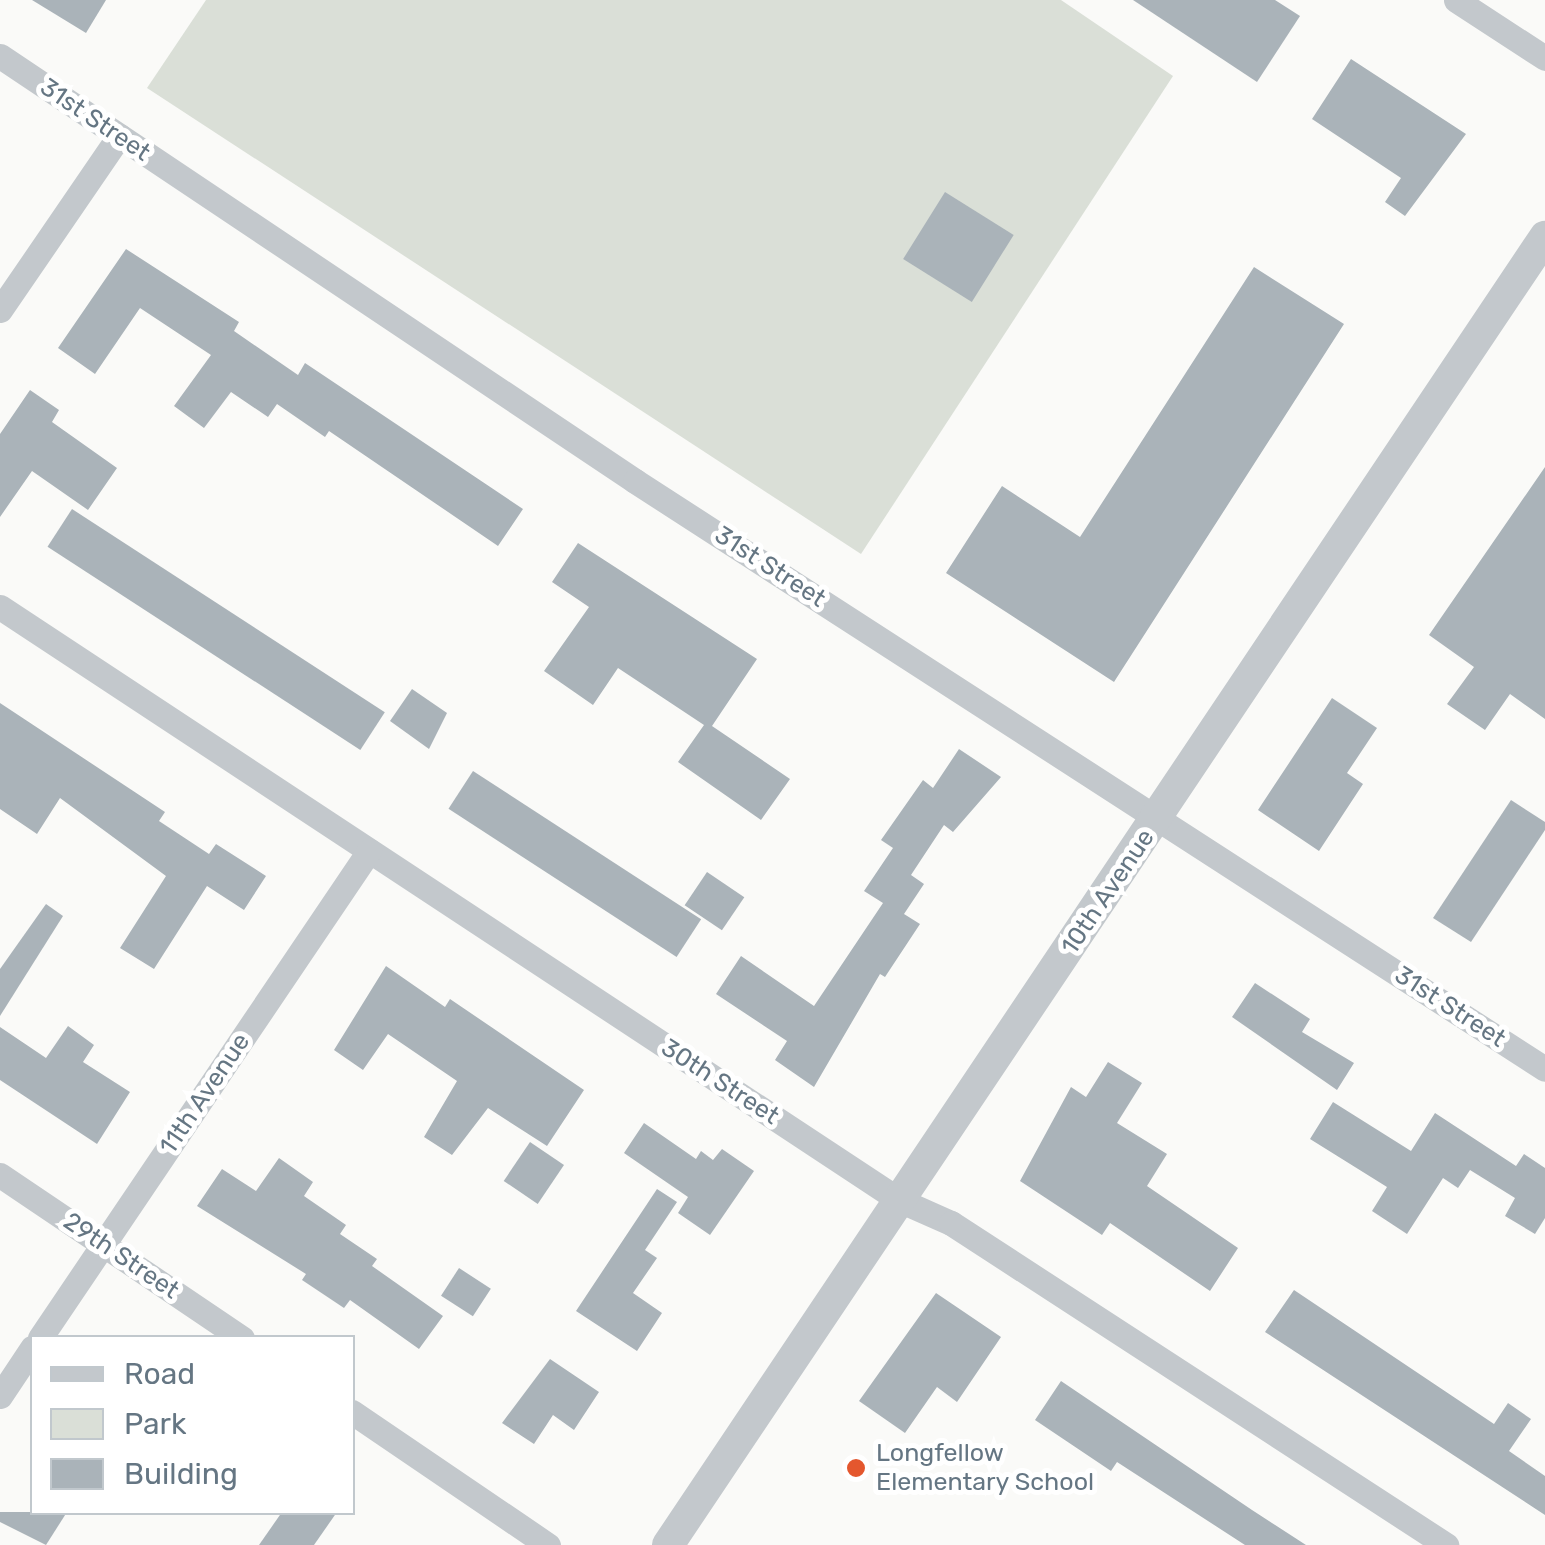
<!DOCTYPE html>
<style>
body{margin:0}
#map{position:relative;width:1545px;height:1545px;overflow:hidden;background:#fafaf8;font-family:Rubik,sans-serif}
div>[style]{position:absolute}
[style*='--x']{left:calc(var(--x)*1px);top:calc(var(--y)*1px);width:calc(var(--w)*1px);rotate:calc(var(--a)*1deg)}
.green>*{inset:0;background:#dadfd7}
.building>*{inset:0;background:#aab3b9;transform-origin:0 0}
.minor>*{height:25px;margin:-12.5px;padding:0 12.5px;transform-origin:12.5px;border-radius:12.5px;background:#c3c8cc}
.tertiary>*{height:32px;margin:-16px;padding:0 16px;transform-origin:16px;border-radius:16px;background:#c3c8cc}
.dots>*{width:28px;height:28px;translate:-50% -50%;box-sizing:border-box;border:5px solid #fff;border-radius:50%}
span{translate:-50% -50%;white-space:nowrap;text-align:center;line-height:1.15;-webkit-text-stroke:10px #fff;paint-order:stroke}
.street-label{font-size:25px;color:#657683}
.poi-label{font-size:25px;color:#657683}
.left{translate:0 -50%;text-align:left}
.legend{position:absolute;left:30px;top:1335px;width:325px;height:180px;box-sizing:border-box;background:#fff;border:2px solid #c1c8cd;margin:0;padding:12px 18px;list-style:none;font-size:30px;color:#657683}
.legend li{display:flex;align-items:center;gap:20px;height:50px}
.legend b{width:50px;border:2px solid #c1c8cd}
</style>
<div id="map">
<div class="green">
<div style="clip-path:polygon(206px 0,1061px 0,1173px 76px,861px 554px,147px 88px)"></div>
</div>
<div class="building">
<div style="clip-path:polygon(32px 0,106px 0,86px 33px)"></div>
<div style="clip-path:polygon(1133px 0,1275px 0,1300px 16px,1257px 82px)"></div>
<div style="clip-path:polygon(1351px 59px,1466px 134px,1405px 216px,1385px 202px,1401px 178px,1312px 119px)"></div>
<div style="left:945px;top:192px;width:81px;height:79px;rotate:32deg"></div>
<div style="clip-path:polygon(126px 249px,239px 322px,234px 331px,298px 375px,305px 363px,523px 509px,498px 546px,329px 431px,325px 437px,277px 404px,268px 417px,231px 392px,204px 428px,174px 406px,211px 355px,140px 308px,95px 374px,58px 348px)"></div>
<div style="clip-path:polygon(1254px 267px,1344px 324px,1114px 682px,946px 573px,1002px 486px,1080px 537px)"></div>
<div style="clip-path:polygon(30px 390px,59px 410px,52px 422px,117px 468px,88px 510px,32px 471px,0 517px,0 434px)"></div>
<div style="clip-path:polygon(1545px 467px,1545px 719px,1510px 694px,1485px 730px,1447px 704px,1474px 667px,1429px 635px)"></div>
<div style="left:72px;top:509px;width:373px;height:45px;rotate:33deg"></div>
<div style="clip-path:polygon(578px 543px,757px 659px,712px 726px,790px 779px,761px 820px,678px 762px,704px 725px,618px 668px,593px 705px,544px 671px,589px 607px,552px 582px)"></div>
<div style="clip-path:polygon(412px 689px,447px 713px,429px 749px,390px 721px)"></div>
<div style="clip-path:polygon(1332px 698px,1377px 728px,1347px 773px,1363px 784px,1319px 851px,1258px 810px)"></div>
<div style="clip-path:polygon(0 703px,165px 812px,159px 821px,209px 854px,216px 844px,266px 876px,244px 910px,207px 886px,154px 969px,120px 948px,166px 876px,60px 798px,37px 834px,0 809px)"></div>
<div style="clip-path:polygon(959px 749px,1001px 777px,953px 832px,944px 825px,911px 875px,924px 884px,904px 914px,920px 924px,885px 977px,880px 974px,814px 1087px,775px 1060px,787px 1041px,716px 994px,741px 956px,814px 1006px,883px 903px,864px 891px,893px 848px,881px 840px,923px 780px,933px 788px)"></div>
<div style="left:473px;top:771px;width:272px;height:45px;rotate:33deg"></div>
<div style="clip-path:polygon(1511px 800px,1545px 822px,1545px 830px,1471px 942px,1433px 918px)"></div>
<div style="left:707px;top:872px;width:45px;height:40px;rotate:34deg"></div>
<div style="clip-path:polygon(46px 904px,63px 916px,0 1016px,0 969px)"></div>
<div style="clip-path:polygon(386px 966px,445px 1007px,450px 999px,584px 1090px,547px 1146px,488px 1108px,452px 1155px,424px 1137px,457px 1081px,388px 1034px,363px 1070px,334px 1050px)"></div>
<div style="clip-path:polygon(1255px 983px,1310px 1019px,1302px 1032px,1354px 1063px,1337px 1090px,1232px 1017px)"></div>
<div style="clip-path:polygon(68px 1026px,94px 1045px,83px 1062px,130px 1092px,97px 1144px,0 1080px,0 1027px,46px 1058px)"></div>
<div style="clip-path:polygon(1108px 1062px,1142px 1083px,1117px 1123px,1167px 1154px,1147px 1186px,1238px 1248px,1210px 1291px,1110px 1223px,1102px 1235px,1020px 1181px,1071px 1087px,1086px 1097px)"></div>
<div style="clip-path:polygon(1333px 1102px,1411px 1151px,1435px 1113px,1516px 1166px,1524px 1154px,1545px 1168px,1545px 1218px,1535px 1234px,1505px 1216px,1515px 1198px,1470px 1170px,1458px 1188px,1443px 1178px,1407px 1234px,1372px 1211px,1387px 1187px,1310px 1139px)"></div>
<div style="clip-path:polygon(644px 1123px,696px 1159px,701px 1151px,713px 1160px,722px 1149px,754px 1171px,710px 1235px,678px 1213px,688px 1197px,624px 1153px)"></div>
<div style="left:530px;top:1142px;width:41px;height:47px;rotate:34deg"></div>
<div style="clip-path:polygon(279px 1158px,313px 1182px,304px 1196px,346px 1225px,340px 1234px,377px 1259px,372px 1266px,443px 1316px,419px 1349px,350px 1300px,344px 1308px,302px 1280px,306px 1274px,197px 1206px,222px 1169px,256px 1191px)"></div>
<div style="clip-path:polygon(657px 1189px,677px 1202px,645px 1250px,657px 1258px,633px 1293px,662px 1313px,637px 1351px,576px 1311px)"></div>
<div style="left:459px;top:1268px;width:38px;height:33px;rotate:33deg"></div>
<div style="clip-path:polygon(1294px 1290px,1494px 1424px,1508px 1403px,1531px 1419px,1509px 1451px,1545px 1476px,1545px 1515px,1265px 1332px)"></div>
<div style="clip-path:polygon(936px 1293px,1001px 1337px,957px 1402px,937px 1387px,905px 1433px,859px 1401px)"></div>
<div style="clip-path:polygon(550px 1359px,599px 1392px,574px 1430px,553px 1415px,534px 1444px,502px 1423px)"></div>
<div style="clip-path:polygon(1061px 1381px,1252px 1510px,1306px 1545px,1245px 1545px,1117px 1462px,1111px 1471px,1035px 1420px)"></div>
<div style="clip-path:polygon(0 1512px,67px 1512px,46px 1545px,0 1522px)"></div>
<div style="clip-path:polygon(282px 1512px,337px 1512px,314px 1545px,259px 1545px)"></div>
</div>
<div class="minor">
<div style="--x:1456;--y:0;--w:106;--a:33.1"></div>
<div style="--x:0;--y:56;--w:764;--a:33.79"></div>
<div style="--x:635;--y:481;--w:1083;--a:32.87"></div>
<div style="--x:0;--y:310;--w:211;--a:-55.6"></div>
<div style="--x:0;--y:607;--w:1077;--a:33.41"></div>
<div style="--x:899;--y:1200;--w:57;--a:23.9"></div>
<div style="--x:951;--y:1223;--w:591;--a:33.04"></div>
<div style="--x:0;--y:1175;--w:292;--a:34"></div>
<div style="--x:40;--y:1338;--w:588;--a:-55.96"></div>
<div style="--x:0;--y:1396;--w:58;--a:-56.3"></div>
<div style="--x:352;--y:1412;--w:237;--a:34.2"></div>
</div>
<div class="tertiary">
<div style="--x:668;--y:1545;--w:1575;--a:-56.16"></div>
</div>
<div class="dots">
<div style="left:856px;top:1468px;background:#e4572e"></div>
</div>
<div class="street-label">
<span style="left:95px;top:120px;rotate:34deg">31st Street</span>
<span style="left:770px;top:567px;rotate:33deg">31st Street</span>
<span style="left:1108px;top:892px;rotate:-56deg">10th Avenue</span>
<span style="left:1450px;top:1007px;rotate:33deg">31st Street</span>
<span style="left:720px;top:1082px;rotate:33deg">30th Street</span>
<span style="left:205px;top:1094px;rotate:-56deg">11th Avenue</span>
<span style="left:121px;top:1256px;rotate:34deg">29th Street</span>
</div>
<div class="poi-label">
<span class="left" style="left:876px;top:1468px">Longfellow<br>Elementary School</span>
</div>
<ul class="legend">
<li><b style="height:12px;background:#c3c8cc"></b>Road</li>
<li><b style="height:28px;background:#dadfd7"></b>Park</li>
<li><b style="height:28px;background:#aab3b9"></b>Building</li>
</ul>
</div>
